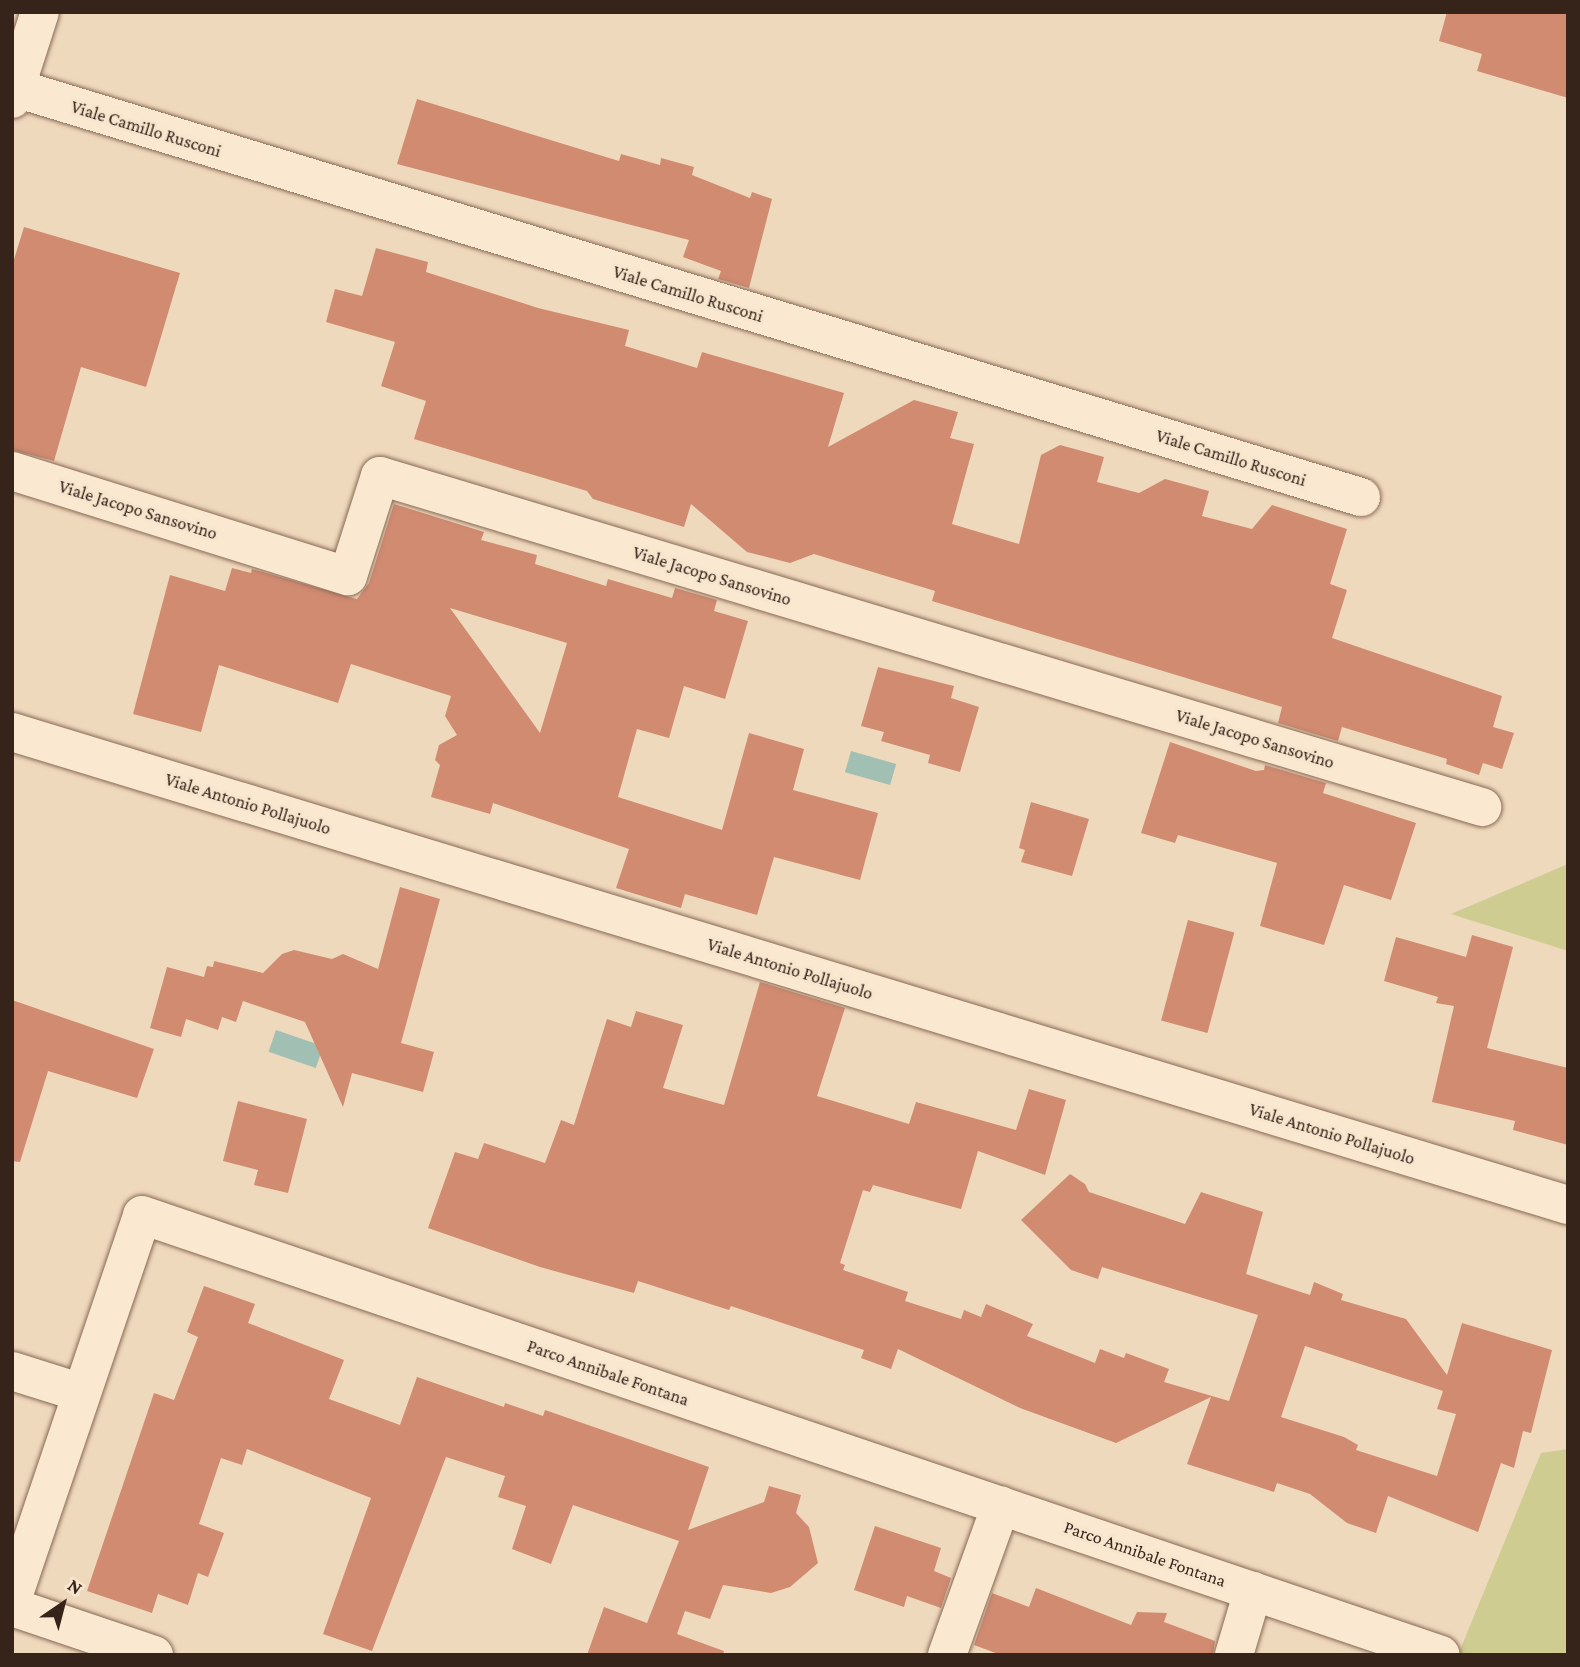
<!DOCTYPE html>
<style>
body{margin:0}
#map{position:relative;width:1580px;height:1667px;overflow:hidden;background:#efd9bd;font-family:"Crimson Pro",serif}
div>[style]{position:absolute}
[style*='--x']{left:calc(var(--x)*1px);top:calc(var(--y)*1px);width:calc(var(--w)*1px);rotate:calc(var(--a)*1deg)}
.green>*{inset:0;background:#cecc91}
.water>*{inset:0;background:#a1c0b3;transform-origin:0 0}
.building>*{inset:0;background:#d08b71;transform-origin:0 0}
.roads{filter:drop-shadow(0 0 2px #886955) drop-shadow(0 0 2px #886955)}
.minor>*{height:38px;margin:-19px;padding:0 19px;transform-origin:19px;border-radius:19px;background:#fae8d0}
span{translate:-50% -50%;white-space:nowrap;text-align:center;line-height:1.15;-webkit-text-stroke:6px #f7e5cd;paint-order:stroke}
.street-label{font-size:18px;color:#36241b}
.frame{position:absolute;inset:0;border:14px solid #36241b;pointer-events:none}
.north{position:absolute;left:28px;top:1569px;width:70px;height:70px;-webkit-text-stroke:5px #f7e5cd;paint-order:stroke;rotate:35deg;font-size:19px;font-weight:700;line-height:28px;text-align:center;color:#36241b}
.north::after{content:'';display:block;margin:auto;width:24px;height:32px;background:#36241b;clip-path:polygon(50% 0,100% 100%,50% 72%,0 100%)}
</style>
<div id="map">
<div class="green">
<div style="clip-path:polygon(1568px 864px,1568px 951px,1451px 914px)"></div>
<div style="clip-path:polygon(1568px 1449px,1568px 1655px,1452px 1655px,1460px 1650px,1541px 1453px)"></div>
</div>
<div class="water">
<div style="left:851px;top:751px;width:47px;height:22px;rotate:16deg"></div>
<div style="left:276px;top:1030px;width:50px;height:23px;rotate:19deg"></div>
</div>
<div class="building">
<div style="clip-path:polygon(1447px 12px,1568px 12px,1568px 98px,1477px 71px,1482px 54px,1439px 41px)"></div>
<div style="clip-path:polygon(417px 99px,619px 161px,621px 154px,660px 165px,661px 158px,694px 167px,692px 175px,750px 198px,752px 192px,772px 199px,749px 288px,718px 279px,721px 271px,683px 257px,689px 240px,397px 164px)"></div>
<div style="clip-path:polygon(24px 227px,180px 273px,146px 387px,81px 367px,54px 461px,12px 450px,12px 266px)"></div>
<div style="clip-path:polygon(376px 248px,428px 262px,426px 272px,538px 308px,629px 330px,625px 346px,697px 368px,702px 352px,844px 393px,828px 447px,914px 400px,958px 412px,950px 438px,974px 444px,952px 524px,1019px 544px,1041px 455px,1060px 445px,1104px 457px,1097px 482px,1139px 493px,1165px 479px,1209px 491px,1202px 516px,1252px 529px,1272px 505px,1347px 529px,1330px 584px,1347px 590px,1332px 638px,1502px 696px,1493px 727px,1514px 733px,1502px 769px,1483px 763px,1479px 775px,1446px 764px,1447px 759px,1342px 727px,1338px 741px,1278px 723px,1282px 707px,932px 601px,935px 591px,814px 554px,790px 563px,747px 552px,691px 504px,684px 527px,593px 499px,587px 491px,414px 439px,426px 401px,381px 386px,395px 342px,326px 322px,335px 289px,362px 296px)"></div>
<div style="clip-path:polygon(evenodd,394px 504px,484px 532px,481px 540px,537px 555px,535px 564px,606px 586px,608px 579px,672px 598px,675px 588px,717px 600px,714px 611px,748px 621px,725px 699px,684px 686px,669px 738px,637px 729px,618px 797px,722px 830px,749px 733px,804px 749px,793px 790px,878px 813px,860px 880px,774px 857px,757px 915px,685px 894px,681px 908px,616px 888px,629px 849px,493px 803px,490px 814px,431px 797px,440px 765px,435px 760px,439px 745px,457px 735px,445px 716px,451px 696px,351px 664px,338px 703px,219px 665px,201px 732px,133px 714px,170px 575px,225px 591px,232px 568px,251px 573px,252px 569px,357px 599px,369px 583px,394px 504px,450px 608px,567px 643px,540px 733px,450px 608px)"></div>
<div style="clip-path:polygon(878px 667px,954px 686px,951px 698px,979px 707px,960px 772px,928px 763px,930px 755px,881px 741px,884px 732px,861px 726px)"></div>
<div style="clip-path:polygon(1170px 742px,1256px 771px,1264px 770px,1265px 765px,1326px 783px,1323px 793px,1416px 823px,1391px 900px,1344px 885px,1324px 945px,1260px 926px,1277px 863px,1178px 835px,1175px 843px,1141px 833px)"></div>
<div style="clip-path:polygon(1031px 802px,1089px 819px,1072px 876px,1021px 862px,1025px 850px,1019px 848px)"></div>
<div style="clip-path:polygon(400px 887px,440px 899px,401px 1043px,434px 1052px,423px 1092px,352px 1073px,343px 1107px,305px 1022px,243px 1001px,236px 1022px,222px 1017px,218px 1030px,186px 1019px,181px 1037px,150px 1028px,167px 967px,204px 977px,207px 966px,213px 967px,214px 961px,263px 973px,282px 954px,294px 950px,332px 959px,343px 954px,378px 969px)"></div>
<div style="left:1188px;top:920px;width:48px;height:104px;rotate:15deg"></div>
<div style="clip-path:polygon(1472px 935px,1513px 947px,1487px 1048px,1568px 1068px,1568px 1145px,1513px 1130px,1515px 1121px,1432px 1102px,1454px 1006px,1436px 1003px,1438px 997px,1384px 981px,1396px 937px,1466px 957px)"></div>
<div style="clip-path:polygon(evenodd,760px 982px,845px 1008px,817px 1096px,909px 1124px,916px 1102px,1016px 1130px,1029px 1089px,1066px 1100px,1045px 1175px,978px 1151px,961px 1209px,873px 1185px,870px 1192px,863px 1190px,840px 1263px,845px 1265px,843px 1270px,908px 1292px,905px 1301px,961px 1319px,964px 1310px,981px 1317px,986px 1304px,1033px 1324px,1027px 1336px,1095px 1363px,1100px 1349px,1124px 1358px,1126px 1353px,1169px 1369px,1164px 1382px,1229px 1401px,1258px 1315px,1102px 1267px,1098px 1279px,1071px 1270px,1021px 1220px,1070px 1174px,1085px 1184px,1089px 1192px,1185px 1224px,1201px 1192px,1263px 1212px,1246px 1274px,1310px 1295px,1314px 1282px,1343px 1294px,1341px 1300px,1406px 1319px,1447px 1375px,1462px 1323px,1552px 1350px,1531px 1433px,1523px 1431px,1514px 1468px,1501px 1463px,1478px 1532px,1388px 1496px,1376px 1533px,1347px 1523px,1310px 1494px,1277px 1483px,1274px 1492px,1187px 1464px,1211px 1397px,1116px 1443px,1020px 1408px,898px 1349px,891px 1369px,861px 1358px,864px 1350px,731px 1306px,729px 1310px,638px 1281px,634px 1293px,540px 1267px,428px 1228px,455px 1152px,478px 1159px,484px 1143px,545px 1163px,561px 1120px,574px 1125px,607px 1019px,631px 1027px,636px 1011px,683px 1025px,663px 1088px,724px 1105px,760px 982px,1305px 1346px,1443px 1391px,1437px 1409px,1456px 1414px,1437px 1476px,1356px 1450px,1358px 1445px,1344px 1437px,1281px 1417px,1305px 1346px)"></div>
<div style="clip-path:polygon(12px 1000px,154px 1049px,137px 1098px,48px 1071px,20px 1162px,12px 1161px)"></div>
<div style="clip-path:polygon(238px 1101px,307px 1119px,288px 1193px,254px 1185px,258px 1170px,223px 1161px)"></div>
<div style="clip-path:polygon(204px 1286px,255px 1304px,248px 1323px,344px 1360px,329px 1399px,400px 1425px,417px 1377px,504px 1407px,505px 1403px,543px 1416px,545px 1410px,709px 1467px,688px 1530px,764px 1502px,769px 1486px,801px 1495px,796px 1513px,809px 1527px,818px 1563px,790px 1587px,771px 1593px,723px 1585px,710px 1619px,685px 1611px,677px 1634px,724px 1651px,723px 1655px,587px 1655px,604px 1607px,647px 1623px,679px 1541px,573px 1505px,551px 1564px,512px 1549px,526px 1506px,498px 1497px,505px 1476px,446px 1457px,372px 1651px,323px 1634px,371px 1498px,247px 1449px,242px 1465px,221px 1458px,199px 1524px,224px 1533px,208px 1577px,198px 1573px,188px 1605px,158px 1594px,152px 1613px,87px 1591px,154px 1393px,174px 1400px,198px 1337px,187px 1332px)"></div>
<div style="clip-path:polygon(875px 1526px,941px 1548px,934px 1571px,951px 1578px,941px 1608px,907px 1596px,904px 1607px,854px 1590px)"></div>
<div style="clip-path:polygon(1036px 1588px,1131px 1625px,1137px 1612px,1167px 1613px,1164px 1622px,1215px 1641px,1213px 1655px,1001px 1655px,974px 1645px,992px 1593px,1029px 1607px)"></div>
</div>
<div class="roads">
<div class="minor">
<div style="--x:12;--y:87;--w:1410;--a:16.91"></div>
<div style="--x:12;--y:99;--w:91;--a:-72.2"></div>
<div style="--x:12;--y:471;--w:352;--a:17.4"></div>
<div style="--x:348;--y:576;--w:105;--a:-72.3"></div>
<div style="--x:380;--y:476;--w:1151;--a:16.72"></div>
<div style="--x:12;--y:732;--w:1626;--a:16.91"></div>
<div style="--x:12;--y:1371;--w:73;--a:17.4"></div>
<div style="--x:12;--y:1600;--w:406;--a:-71.3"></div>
<div style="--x:142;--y:1215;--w:1371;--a:18.71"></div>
<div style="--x:12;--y:1607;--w:150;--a:18.7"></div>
<div style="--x:947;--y:1655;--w:159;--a:-70.2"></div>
<div style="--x:1234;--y:1655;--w:67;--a:-73.5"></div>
</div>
</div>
<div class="street-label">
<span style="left:146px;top:129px;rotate:17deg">Viale Camillo Rusconi</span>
<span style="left:688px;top:294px;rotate:17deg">Viale Camillo Rusconi</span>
<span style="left:1231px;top:458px;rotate:17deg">Viale Camillo Rusconi</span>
<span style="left:138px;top:510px;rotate:17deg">Viale Jacopo Sansovino</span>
<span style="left:712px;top:576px;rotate:17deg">Viale Jacopo Sansovino</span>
<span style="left:1255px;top:739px;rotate:17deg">Viale Jacopo Sansovino</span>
<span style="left:248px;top:804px;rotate:17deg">Viale Antonio Pollajuolo</span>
<span style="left:790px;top:969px;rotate:17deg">Viale Antonio Pollajuolo</span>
<span style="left:1332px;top:1134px;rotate:17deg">Viale Antonio Pollajuolo</span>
<span style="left:608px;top:1373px;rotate:19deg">Parco Annibale Fontana</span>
<span style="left:1145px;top:1554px;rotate:19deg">Parco Annibale Fontana</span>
</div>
<div class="frame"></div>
<div class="north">N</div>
</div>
